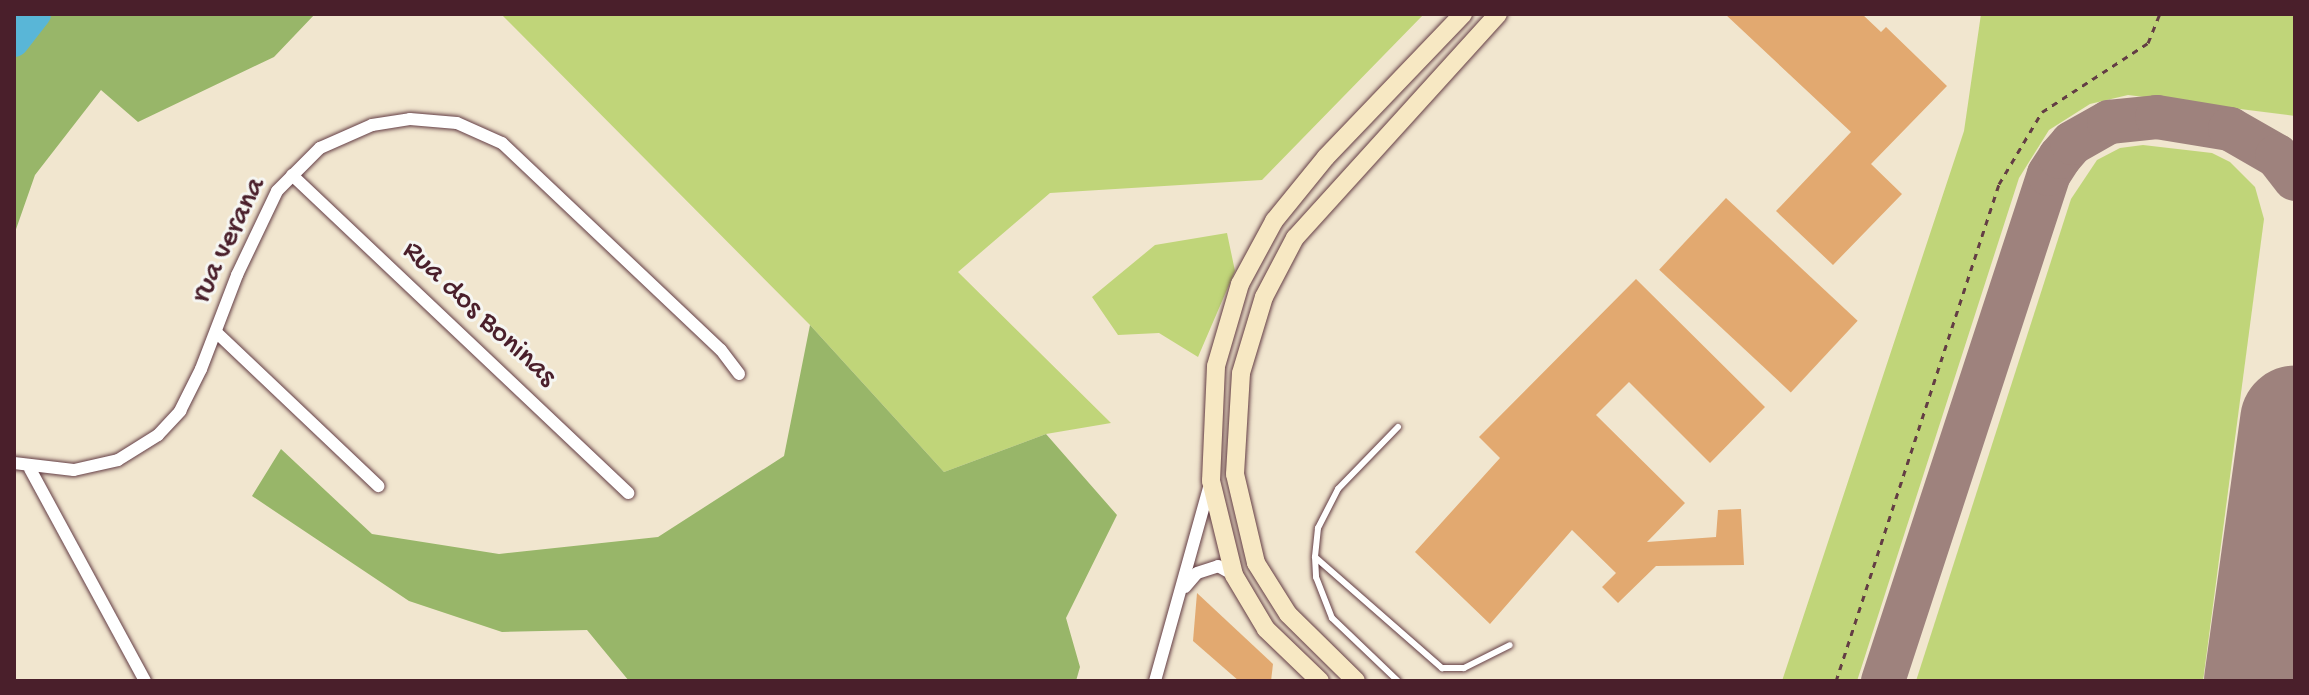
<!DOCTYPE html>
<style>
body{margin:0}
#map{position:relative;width:2309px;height:695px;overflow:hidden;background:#f1e6cf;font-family:"Gochi Hand",sans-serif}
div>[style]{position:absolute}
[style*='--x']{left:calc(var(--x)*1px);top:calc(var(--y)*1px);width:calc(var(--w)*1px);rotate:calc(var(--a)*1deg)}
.green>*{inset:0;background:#c0d579}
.forest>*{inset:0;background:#98b669}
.river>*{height:30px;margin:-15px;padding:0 15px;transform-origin:15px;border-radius:15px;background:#59b6d7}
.taxiway>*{height:44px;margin:-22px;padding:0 22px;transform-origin:22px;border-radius:22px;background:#9e827d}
.runway>*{height:110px;margin:-55px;padding:0 55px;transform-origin:55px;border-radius:55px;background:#9e827d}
.building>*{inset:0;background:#e2a970;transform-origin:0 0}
.path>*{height:3px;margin-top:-1.5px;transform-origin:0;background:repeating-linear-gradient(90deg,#633d44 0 6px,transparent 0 12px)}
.roads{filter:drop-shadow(0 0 2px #633d44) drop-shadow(0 0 2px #633d44)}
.lane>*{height:6px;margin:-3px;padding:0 3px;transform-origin:3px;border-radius:3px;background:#fff}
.street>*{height:12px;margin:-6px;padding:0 6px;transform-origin:6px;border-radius:6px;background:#fff}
.secondary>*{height:18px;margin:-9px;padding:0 9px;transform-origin:9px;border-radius:9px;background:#f7e8c3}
span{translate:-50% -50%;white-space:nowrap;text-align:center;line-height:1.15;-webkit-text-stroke:6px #f6f6f2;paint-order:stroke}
.street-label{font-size:30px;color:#4a1f2b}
.frame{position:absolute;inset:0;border:16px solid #4a1f2b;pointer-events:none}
</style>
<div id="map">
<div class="green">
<div style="clip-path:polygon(501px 14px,1424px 14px,1262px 180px,1050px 193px,958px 272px,1111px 423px,1046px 434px,944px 472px,810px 325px)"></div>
<div style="clip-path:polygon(1981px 14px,2295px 14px,2295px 116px,2128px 95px,2090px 104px,2049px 130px,2019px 178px,1857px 681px,1782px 681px,1964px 131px)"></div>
<div style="clip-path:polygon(2143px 145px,2212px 153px,2230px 162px,2255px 187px,2264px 219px,2203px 681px,1916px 681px,2071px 199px,2097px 160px,2120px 148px)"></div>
<div style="clip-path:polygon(1227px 233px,1235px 271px,1198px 357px,1159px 333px,1118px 335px,1092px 297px,1155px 245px)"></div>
</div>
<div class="forest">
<div style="clip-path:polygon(14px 14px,315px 14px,274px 57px,138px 122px,101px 90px,35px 175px,14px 235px)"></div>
<div style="clip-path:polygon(810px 325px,944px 472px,1046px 434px,1117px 515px,1066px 618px,1080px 667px,1076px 681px,629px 681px,587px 630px,502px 632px,409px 601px,252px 496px,281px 449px,372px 534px,499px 554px,658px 537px,784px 456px)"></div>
</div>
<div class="river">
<div style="--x:14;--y:42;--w:36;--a:-52"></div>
</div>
<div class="taxiway">
<div style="--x:2266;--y:626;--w:34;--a:-30"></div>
<div style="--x:1883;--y:681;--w:533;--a:-71.87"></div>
<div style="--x:2049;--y:174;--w:20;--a:-57"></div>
<div style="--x:2060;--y:157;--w:18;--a:-49"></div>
<div style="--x:2072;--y:143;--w:43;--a:-29.6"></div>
<div style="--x:2109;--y:122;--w:48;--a:-5.9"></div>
<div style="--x:2157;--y:117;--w:74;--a:9.3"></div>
<div style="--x:2230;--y:129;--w:54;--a:29.9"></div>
<div style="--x:2277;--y:156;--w:29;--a:52"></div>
</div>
<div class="runway">
<div style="--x:2259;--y:681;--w:263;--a:-82.1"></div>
</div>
<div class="building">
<div style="clip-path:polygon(1725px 14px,1862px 14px,1881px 32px,1886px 27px,1947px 86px,1871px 164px,1902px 194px,1833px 265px,1776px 211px,1851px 132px)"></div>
<div style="left:1726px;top:198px;width:180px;height:98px;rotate:43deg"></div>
<div style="clip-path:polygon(1636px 279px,1765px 407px,1710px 463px,1629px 382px,1596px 415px,1685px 503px,1647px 542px,1716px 537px,1718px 510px,1741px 509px,1744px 565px,1656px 566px,1618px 603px,1602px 587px,1616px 573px,1572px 530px,1490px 624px,1415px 552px,1500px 458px,1479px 437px)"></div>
<div style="clip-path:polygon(1197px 593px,1273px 664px,1271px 681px,1239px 681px,1193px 641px)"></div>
</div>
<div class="path">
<div style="--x:1836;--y:681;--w:523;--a:-71.84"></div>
<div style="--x:1999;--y:184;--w:84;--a:-59.2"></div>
<div style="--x:2042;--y:112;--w:126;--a:-33.1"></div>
<div style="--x:2148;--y:43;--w:31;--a:-68"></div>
</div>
<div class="roads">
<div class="lane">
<div style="--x:1398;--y:427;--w:86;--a:134.1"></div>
<div style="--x:1338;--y:489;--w:44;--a:117.1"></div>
<div style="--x:1318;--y:528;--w:29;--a:96"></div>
<div style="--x:1315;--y:557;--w:20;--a:87"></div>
<div style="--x:1316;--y:577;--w:44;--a:68.7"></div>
<div style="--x:1332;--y:618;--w:91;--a:43.7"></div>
<div style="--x:1315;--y:557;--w:169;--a:41.2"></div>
<div style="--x:1442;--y:668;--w:22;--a:0"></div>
<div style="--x:1464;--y:668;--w:51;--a:-26.6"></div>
</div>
<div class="street">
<div style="--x:292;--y:175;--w:463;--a:43.4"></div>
<div style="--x:216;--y:332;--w:224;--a:43.5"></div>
<div style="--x:14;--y:463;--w:60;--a:6.7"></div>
<div style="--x:74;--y:470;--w:45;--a:-12.8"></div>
<div style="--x:118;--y:460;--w:47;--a:-32"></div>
<div style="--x:158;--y:435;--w:33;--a:-47"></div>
<div style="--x:180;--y:411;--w:47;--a:-63.4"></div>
<div style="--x:201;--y:369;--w:101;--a:-69"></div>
<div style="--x:237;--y:275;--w:93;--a:-64.5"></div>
<div style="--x:277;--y:191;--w:61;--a:-45"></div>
<div style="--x:320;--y:148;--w:57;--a:-23.9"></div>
<div style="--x:372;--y:125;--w:38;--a:-9"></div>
<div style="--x:410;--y:119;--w:47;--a:4.9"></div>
<div style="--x:457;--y:123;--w:49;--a:24"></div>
<div style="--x:502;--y:143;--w:301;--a:43.4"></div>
<div style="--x:721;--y:350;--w:30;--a:53"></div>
<div style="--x:30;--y:469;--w:241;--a:61.5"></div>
<div style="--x:1185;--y:587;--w:18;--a:-49"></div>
<div style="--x:1197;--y:573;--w:22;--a:-18"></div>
<div style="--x:1218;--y:566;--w:18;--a:29"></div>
<div style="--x:1155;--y:681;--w:200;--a:-74.4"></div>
</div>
<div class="secondary">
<div style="--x:1320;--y:681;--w:75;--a:-136.1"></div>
<div style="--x:1266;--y:629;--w:63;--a:-120.7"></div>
<div style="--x:1234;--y:575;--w:97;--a:-103.7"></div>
<div style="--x:1211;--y:481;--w:115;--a:-87.5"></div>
<div style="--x:1216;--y:366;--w:85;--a:-73.7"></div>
<div style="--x:1240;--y:284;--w:72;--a:-61.6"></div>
<div style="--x:1274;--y:221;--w:82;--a:-50.9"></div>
<div style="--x:1326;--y:157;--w:198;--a:-46.2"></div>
<div style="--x:1356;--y:681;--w:95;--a:-135.4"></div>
<div style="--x:1288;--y:614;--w:60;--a:-122.1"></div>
<div style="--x:1256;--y:563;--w:91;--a:-103.3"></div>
<div style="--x:1235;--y:474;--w:101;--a:-86.6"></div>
<div style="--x:1241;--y:373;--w:79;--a:-73.2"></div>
<div style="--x:1264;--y:297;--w:67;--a:-62.3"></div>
<div style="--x:1295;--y:238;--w:302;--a:-47.8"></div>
</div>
</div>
<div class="street-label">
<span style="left:230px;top:241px;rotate:-64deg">rua verana</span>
<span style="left:478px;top:315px;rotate:43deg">Rua dos Boninas</span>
</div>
<div class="frame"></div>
</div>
